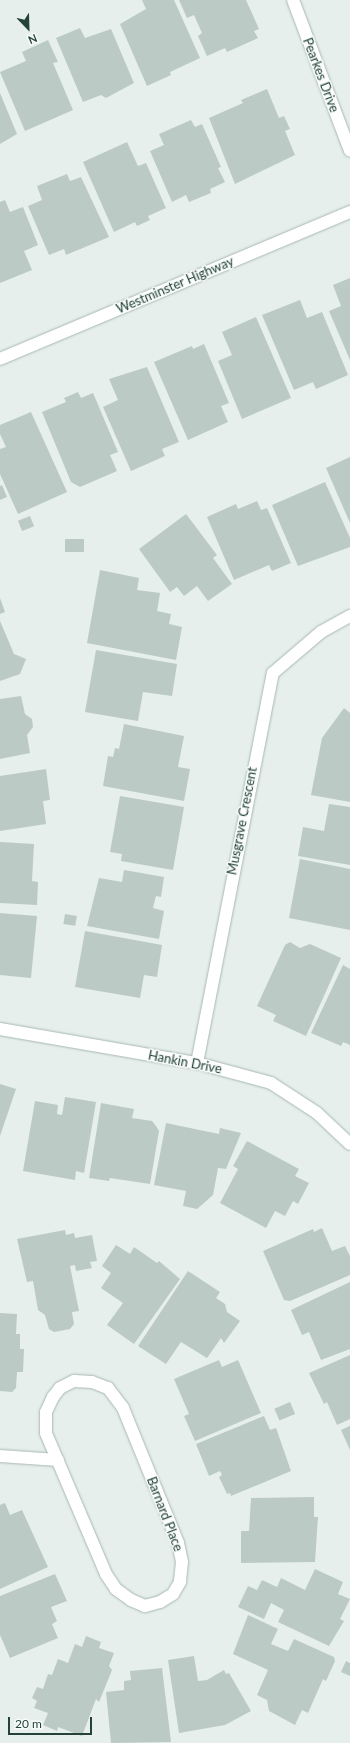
<!DOCTYPE html>
<style>
body{margin:0}
#map{position:relative;width:350px;height:1743px;overflow:hidden;background:#e6efeb;font-family:Lato,sans-serif}
div>[style]{position:absolute}
[style*='--x']{left:calc(var(--x)*1px);top:calc(var(--y)*1px);width:calc(var(--w)*1px);rotate:calc(var(--a)*1deg)}
.building>*{inset:0;background:#bbcac4;transform-origin:0 0}
.roads{filter:drop-shadow(0 0 1px #a8b8b2) drop-shadow(0 0 1px #a8b8b2)}
.minor>*{height:12px;margin:-6px;padding:0 6px;transform-origin:6px;border-radius:6px;background:#fff}
span{translate:-50% -50%;white-space:nowrap;text-align:center;line-height:1.15;-webkit-text-stroke:3px #f7fbf9;paint-order:stroke}
.street-label{font-size:13px;color:#24423a}
.north{position:absolute;left:8px;top:8px;width:40px;height:40px;-webkit-text-stroke:3px #f7fbf9;paint-order:stroke;rotate:157deg;font-size:11px;font-weight:700;line-height:16px;text-align:center;color:#24423a}
.north::after{content:'';display:block;margin:auto;width:14px;height:18px;background:#24423a;clip-path:polygon(50% 0,100% 100%,50% 72%,0 100%)}
.scale{position:absolute;left:8px;top:1717px;width:84px;height:18px;box-sizing:border-box;border:2px solid #24423a;border-top:0;padding-left:5px;font-size:12px;line-height:14px;white-space:nowrap;color:#24423a;-webkit-text-stroke:3px #f7fbf9;paint-order:stroke}
</style>
<div id="map">
<div class="building">
<div style="clip-path:polygon(142px 0,174px 0,200px 58px,170px 72px,171px 75px,147px 86px,120px 24px,146px 9px)"></div>
<div style="clip-path:polygon(179px 0,246px 0,259px 29px,254px 31px,258px 38px,227px 52px,225px 48px,207px 56px,198px 36px,202px 33px,194px 15px,187px 18px)"></div>
<div style="clip-path:polygon(80px 28px,85px 38px,111px 29px,134px 83px,106px 98px,101px 95px,83px 102px,56px 38px)"></div>
<div style="clip-path:polygon(48px 40px,58px 62px,53px 63px,73px 110px,25px 131px,0 72px,26px 61px,22px 52px)"></div>
<div style="clip-path:polygon(267px 89px,279px 118px,284px 116px,290px 129px,285px 131px,295px 155px,235px 184px,209px 118px,243px 103px,241px 100px)"></div>
<div style="clip-path:polygon(0 93px,17px 134px,0 144px)"></div>
<div style="clip-path:polygon(191px 120px,195px 127px,202px 124px,221px 167px,218px 168px,225px 182px,210px 189px,211px 193px,189px 202px,186px 195px,172px 202px,150px 151px,164px 145px,159px 134px)"></div>
<div style="clip-path:polygon(127px 142px,138px 166px,146px 163px,166px 208px,148px 216px,150px 220px,137px 226px,135px 222px,114px 232px,83px 162px)"></div>
<div style="clip-path:polygon(67px 174px,70px 181px,81px 177px,109px 237px,66px 255px,64px 249px,49px 255px,28px 206px,42px 200px,37px 186px)"></div>
<div style="clip-path:polygon(5px 200px,10px 212px,23px 207px,38px 245px,24px 251px,32px 270px,0 283px,0 202px)"></div>
<div style="clip-path:polygon(350px 278px,350px 360px,329px 311px,341px 306px,333px 285px)"></div>
<div style="clip-path:polygon(300px 300px,307px 318px,322px 312px,348px 375px,316px 389px,313px 382px,294px 390px,262px 315px)"></div>
<div style="clip-path:polygon(256px 317px,291px 398px,242px 419px,218px 361px,232px 355px,222px 332px)"></div>
<div style="clip-path:polygon(204px 344px,229px 403px,221px 406px,228px 422px,188px 440px,154px 362px,192px 346px,193px 349px)"></div>
<div style="clip-path:polygon(147px 367px,179px 442px,162px 449px,165px 456px,131px 471px,103px 407px,118px 400px,109px 379px)"></div>
<div style="clip-path:polygon(78px 392px,81px 398px,93px 393px,118px 452px,110px 455px,117px 471px,80px 487px,71px 482px,42px 412px,66px 402px,64px 398px)"></div>
<div style="clip-path:polygon(31px 412px,67px 492px,18px 514px,0 474px,0 449px,6px 447px,0 434px,0 425px)"></div>
<div style="clip-path:polygon(350px 457px,350px 523px,326px 468px)"></div>
<div style="clip-path:polygon(325px 482px,350px 538px,350px 547px,298px 566px,272px 505px)"></div>
<div style="clip-path:polygon(2px 485px,7px 497px,0 500px,0 486px)"></div>
<div style="clip-path:polygon(257px 501px,261px 510px,267px 508px,291px 563px,272px 571px,269px 565px,234px 580px,207px 517px,236px 504px,238px 509px)"></div>
<div style="clip-path:polygon(186px 514px,217px 555px,213px 558px,232px 584px,208px 601px,197px 586px,184px 596px,177px 587px,170px 592px,139px 549px)"></div>
<div style="left:30px;top:516px;width:11px;height:13px;rotate:68deg"></div>
<div style="left:84px;top:539px;width:13px;height:19px;rotate:90deg"></div>
<div style="clip-path:polygon(100px 570px,139px 578px,137px 590px,160px 593px,157px 611px,171px 614px,169px 624px,182px 627px,176px 660px,87px 643px)"></div>
<div style="clip-path:polygon(0 598px,5px 612px,0 614px)"></div>
<div style="clip-path:polygon(0 621px,14px 654px,26px 659px,20px 674px,0 681px)"></div>
<div style="clip-path:polygon(96px 650px,177px 664px,172px 696px,143px 692px,138px 721px,85px 712px)"></div>
<div style="clip-path:polygon(21px 696px,25px 714px,32px 719px,33px 727px,27px 735px,30px 753px,0 759px,0 699px)"></div>
<div style="clip-path:polygon(344px 708px,350px 713px,350px 802px,311px 795px,322px 738px)"></div>
<div style="clip-path:polygon(124px 724px,184px 736px,178px 767px,190px 769px,184px 801px,103px 786px,108px 756px,113px 757px,115px 748px,119px 749px)"></div>
<div style="clip-path:polygon(46px 769px,50px 800px,43px 801px,46px 824px,0 831px,0 776px)"></div>
<div style="clip-path:polygon(120px 796px,184px 807px,173px 870px,121px 861px,122px 854px,110px 852px)"></div>
<div style="clip-path:polygon(329px 804px,350px 807px,350px 865px,298px 856px,303px 827px,324px 831px)"></div>
<div style="clip-path:polygon(0 842px,34px 844px,32px 881px,38px 882px,37px 905px,0 903px)"></div>
<div style="clip-path:polygon(300px 859px,350px 869px,350px 930px,289px 918px)"></div>
<div style="clip-path:polygon(124px 870px,164px 877px,161px 897px,156px 896px,153px 908px,164px 911px,159px 939px,87px 926px,99px 878px,122px 882px)"></div>
<div style="clip-path:polygon(0 913px,37px 916px,31px 978px,0 975px)"></div>
<div style="left:65px;top:914px;width:12px;height:10px;rotate:9deg"></div>
<div style="clip-path:polygon(85px 931px,162px 945px,157px 977px,144px 975px,140px 998px,75px 987px)"></div>
<div style="clip-path:polygon(290px 942px,300px 948px,310px 944px,341px 958px,306px 1036px,273px 1021px,276px 1015px,257px 1006px,285px 945px)"></div>
<div style="clip-path:polygon(343px 965px,350px 969px,350px 1045px,343px 1042px,341px 1046px,311px 1033px)"></div>
<div style="clip-path:polygon(0 1084px,16px 1089px,0 1136px)"></div>
<div style="clip-path:polygon(65px 1097px,96px 1102px,84px 1173px,76px 1171px,75px 1180px,23px 1171px,35px 1101px,58px 1105px,57px 1114px,62px 1115px)"></div>
<div style="clip-path:polygon(101px 1103px,134px 1109px,132px 1118px,152px 1121px,156px 1126px,159px 1131px,150px 1184px,110px 1178px,109px 1181px,89px 1178px)"></div>
<div style="clip-path:polygon(166px 1123px,219px 1134px,220px 1128px,241px 1133px,226px 1169px,218px 1168px,213px 1195px,197px 1209px,183px 1206px,186px 1191px,154px 1185px)"></div>
<div style="clip-path:polygon(247px 1141px,299px 1169px,295px 1176px,309px 1183px,298px 1204px,293px 1201px,285px 1216px,275px 1211px,266px 1228px,220px 1203px,238px 1169px,233px 1166px)"></div>
<div style="clip-path:polygon(322px 1228px,332px 1251px,345px 1246px,350px 1256px,350px 1275px,290px 1301px,284px 1300px,263px 1251px,313px 1229px,314px 1232px)"></div>
<div style="clip-path:polygon(65px 1230px,66px 1235px,74px 1233px,75px 1238px,92px 1235px,97px 1261px,90px 1262px,92px 1268px,76px 1271px,75px 1265px,70px 1266px,79px 1311px,72px 1312px,74px 1324px,70px 1329px,54px 1332px,49px 1329px,45px 1315px,38px 1310px,33px 1281px,27px 1282px,17px 1239px)"></div>
<div style="clip-path:polygon(116px 1245px,130px 1254px,134px 1247px,157px 1263px,159px 1261px,180px 1279px,134px 1344px,107px 1325px,123px 1303px,101px 1288px,111px 1273px,102px 1266px)"></div>
<div style="clip-path:polygon(188px 1271px,220px 1292px,216px 1298px,225px 1304px,227px 1312px,240px 1321px,224px 1343px,221px 1338px,207px 1358px,181px 1342px,166px 1364px,138px 1346px)"></div>
<div style="clip-path:polygon(350px 1282px,350px 1349px,321px 1360px,309px 1332px,302px 1335px,291px 1310px)"></div>
<div style="clip-path:polygon(0 1313px,17px 1314px,16px 1334px,20px 1334px,20px 1349px,24px 1349px,23px 1372px,17px 1372px,16px 1388px,12px 1392px,0 1391px)"></div>
<div style="clip-path:polygon(350px 1355px,350px 1419px,337px 1425px,327px 1402px,324px 1404px,309px 1373px)"></div>
<div style="clip-path:polygon(219px 1360px,222px 1367px,238px 1360px,261px 1413px,195px 1441px,184px 1416px,189px 1414px,174px 1379px)"></div>
<div style="left:290px;top:1402px;width:13px;height:17px;rotate:67deg"></div>
<div style="clip-path:polygon(264px 1416px,270px 1430px,276px 1428px,291px 1471px,231px 1496px,230px 1493px,227px 1494px,219px 1477px,222px 1475px,220px 1471px,209px 1476px,196px 1444px)"></div>
<div style="clip-path:polygon(350px 1426px,350px 1450px,341px 1430px)"></div>
<div style="clip-path:polygon(314px 1497px,314px 1517px,318px 1517px,315px 1562px,241px 1563px,241px 1531px,249px 1531px,251px 1498px)"></div>
<div style="clip-path:polygon(5px 1503px,10px 1515px,22px 1510px,48px 1567px,0 1589px,0 1505px)"></div>
<div style="clip-path:polygon(315px 1569px,343px 1582px,338px 1594px,350px 1599px,340px 1619px,344px 1621px,329px 1646px,278px 1622px,284px 1610px,271px 1603px,264px 1619px,238px 1607px,248px 1586px,257px 1590px,262px 1580px,277px 1587px,281px 1578px,305px 1590px)"></div>
<div style="clip-path:polygon(55px 1574px,67px 1601px,51px 1607px,57px 1621px,52px 1624px,58px 1638px,10px 1658px,0 1635px,0 1596px)"></div>
<div style="clip-path:polygon(248px 1615px,278px 1629px,271px 1644px,288px 1651px,294px 1639px,334px 1657px,335px 1661px,326px 1681px,323px 1679px,308px 1713px,302px 1710px,295px 1725px,269px 1711px,267px 1700px,257px 1695px,268px 1670px,233px 1654px)"></div>
<div style="clip-path:polygon(86px 1636px,101px 1642px,99px 1648px,114px 1653px,109px 1666px,112px 1670px,99px 1702px,96px 1699px,82px 1736px,58px 1727px,57px 1731px,43px 1725px,48px 1713px,34px 1708px,37px 1701px,32px 1698px,37px 1687px,43px 1689px,48px 1674px,52px 1675px,58px 1659px,68px 1663px,75px 1644px,82px 1647px)"></div>
<div style="clip-path:polygon(194px 1656px,198px 1681px,207px 1680px,224px 1670px,226px 1674px,229px 1673px,251px 1711px,225px 1725px,179px 1733px,168px 1660px)"></div>
<div style="clip-path:polygon(346px 1661px,350px 1663px,350px 1676px,341px 1672px)"></div>
<div style="clip-path:polygon(162px 1668px,171px 1742px,111px 1743px,106px 1692px,124px 1690px,124px 1681px,131px 1680px,130px 1671px)"></div>
</div>
<div class="roads">
<div class="minor">
<div style="--x:293;--y:0;--w:161;--a:69.3"></div>
<div style="--x:0;--y:359;--w:380;--a:-22.8"></div>
<div style="--x:0;--y:1029;--w:200;--a:9.8"></div>
<div style="--x:197;--y:1063;--w:77;--a:15.1"></div>
<div style="--x:271;--y:1083;--w:55;--a:33.1"></div>
<div style="--x:317;--y:1113;--w:45;--a:43.2"></div>
<div style="--x:197;--y:1063;--w:397;--a:-79"></div>
<div style="--x:273;--y:673;--w:63;--a:-40.5"></div>
<div style="--x:321;--y:632;--w:33;--a:-29"></div>
<div style="--x:74;--y:1381;--w:18;--a:3"></div>
<div style="--x:92;--y:1382;--w:17;--a:21"></div>
<div style="--x:108;--y:1388;--w:25;--a:53"></div>
<div style="--x:123;--y:1408;--w:146;--a:67.8"></div>
<div style="--x:178;--y:1543;--w:19;--a:78"></div>
<div style="--x:182;--y:1562;--w:20;--a:96"></div>
<div style="--x:180;--y:1582;--w:14;--a:120"></div>
<div style="--x:173;--y:1594;--w:15;--a:148"></div>
<div style="--x:160;--y:1602;--w:16;--a:165"></div>
<div style="--x:145;--y:1606;--w:15;--a:-157"></div>
<div style="--x:131;--y:1600;--w:19;--a:-144"></div>
<div style="--x:116;--y:1589;--w:18;--a:-124"></div>
<div style="--x:106;--y:1574;--w:153;--a:-113.1"></div>
<div style="--x:46;--y:1433;--w:21;--a:-90"></div>
<div style="--x:46;--y:1412;--w:17;--a:-65"></div>
<div style="--x:53;--y:1397;--w:11;--a:-52"></div>
<div style="--x:60;--y:1388;--w:16;--a:-27"></div>
<div style="--x:0;--y:1456;--w:58;--a:3.9"></div>
</div>
</div>
<div class="street-label">
<span style="left:321px;top:75px;rotate:69deg">Pearkes Drive</span>
<span style="left:175px;top:285px;rotate:-23deg">Westminster Highway</span>
<span style="left:242px;top:821px;rotate:-79deg">Musgrave Crescent</span>
<span style="left:185px;top:1062px;rotate:11deg">Hankin Drive</span>
<span style="left:165px;top:1514px;rotate:69deg">Barnard Place</span>
</div>
<div class="north">N</div>
<div class="scale">20 m</div>
</div>
